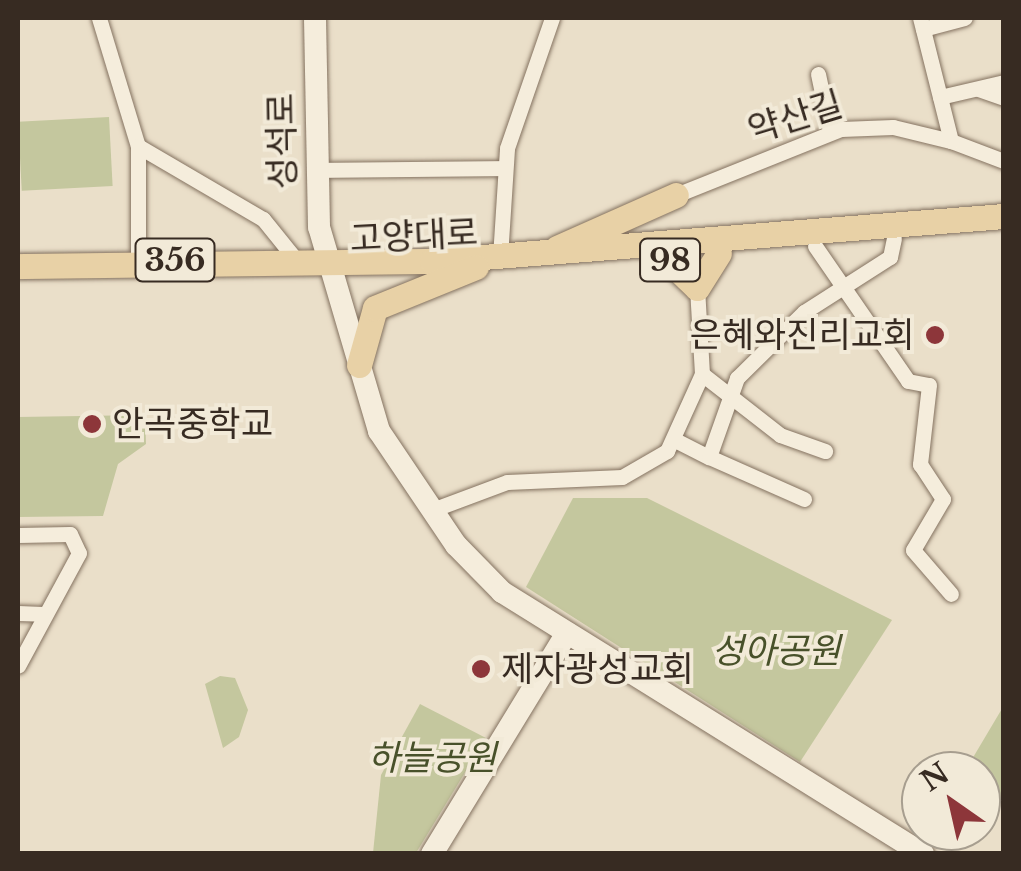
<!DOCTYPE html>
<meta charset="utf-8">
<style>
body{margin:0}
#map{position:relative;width:1021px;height:871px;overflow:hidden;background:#eadfc9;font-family:"Libre Baskerville","Noto Sans KR",serif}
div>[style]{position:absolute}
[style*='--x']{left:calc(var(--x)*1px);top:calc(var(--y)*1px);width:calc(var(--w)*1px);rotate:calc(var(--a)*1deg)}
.green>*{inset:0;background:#c4c79e;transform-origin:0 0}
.roads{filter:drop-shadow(0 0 2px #847260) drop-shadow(0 0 2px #847260)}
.street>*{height:15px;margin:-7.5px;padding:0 7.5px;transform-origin:7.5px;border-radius:7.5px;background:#f5eddc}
.secondary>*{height:22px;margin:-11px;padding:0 11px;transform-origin:11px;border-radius:11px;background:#f5eddc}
.primary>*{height:25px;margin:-12.5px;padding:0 12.5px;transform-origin:12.5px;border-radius:12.5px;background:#e8d1a6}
.dots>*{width:28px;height:28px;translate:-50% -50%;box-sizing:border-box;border:5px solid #f2ead8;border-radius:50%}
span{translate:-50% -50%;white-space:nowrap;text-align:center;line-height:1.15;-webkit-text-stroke:8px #f2ead8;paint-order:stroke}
.shield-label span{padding:2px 8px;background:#f2ead8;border:2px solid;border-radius:8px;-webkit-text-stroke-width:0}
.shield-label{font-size:32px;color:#372b22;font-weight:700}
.street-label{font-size:35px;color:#372b22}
.poi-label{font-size:35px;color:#372b22}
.right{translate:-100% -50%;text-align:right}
.left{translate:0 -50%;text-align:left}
.park-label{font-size:35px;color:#48512a;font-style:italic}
.frame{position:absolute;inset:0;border:20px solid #372b22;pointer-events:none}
.north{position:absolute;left:901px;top:751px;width:100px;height:100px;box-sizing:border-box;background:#f2ead8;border:2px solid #a79e8f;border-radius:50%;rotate:326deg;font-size:28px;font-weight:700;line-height:40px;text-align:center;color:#372b22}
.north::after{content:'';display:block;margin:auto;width:35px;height:45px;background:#8d363a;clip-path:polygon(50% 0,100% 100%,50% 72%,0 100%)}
</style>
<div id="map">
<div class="green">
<div style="left:109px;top:117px;width:69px;height:91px;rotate:87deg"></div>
<div style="clip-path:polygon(145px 415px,146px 444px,118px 464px,103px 516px,18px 517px,18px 417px)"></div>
<div style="clip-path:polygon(573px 498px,647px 498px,892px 620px,800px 762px,526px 587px)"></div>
<div style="clip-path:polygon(220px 676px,235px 678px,248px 710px,239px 737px,223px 748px,205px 684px)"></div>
<div style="clip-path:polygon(420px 704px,486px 738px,416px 853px,373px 853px,381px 775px)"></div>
<div style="clip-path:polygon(1003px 707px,1003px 802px,981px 786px,981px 771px,965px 771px)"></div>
</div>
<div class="roads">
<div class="street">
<div style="--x:99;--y:18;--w:134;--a:73.1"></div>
<div style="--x:138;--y:146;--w:145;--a:30.3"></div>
<div style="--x:263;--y:219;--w:54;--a:51"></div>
<div style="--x:923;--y:29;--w:43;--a:-14.7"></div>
<div style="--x:818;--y:74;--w:58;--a:78.1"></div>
<div style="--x:978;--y:89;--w:28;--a:19"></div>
<div style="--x:940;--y:97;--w:66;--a:-13.2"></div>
<div style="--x:951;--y:141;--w:57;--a:20.7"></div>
<div style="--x:317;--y:170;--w:187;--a:-0.6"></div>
<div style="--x:676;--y:195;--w:178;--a:-21.8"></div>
<div style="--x:841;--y:129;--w:52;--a:-2.2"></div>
<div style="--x:893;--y:127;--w:60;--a:13.6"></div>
<div style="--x:951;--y:141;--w:127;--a:-104.1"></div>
<div style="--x:815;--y:246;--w:164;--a:55.4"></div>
<div style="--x:908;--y:381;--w:21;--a:11"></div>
<div style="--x:929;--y:385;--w:80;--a:96.5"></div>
<div style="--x:920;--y:464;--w:42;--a:56.7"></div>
<div style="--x:943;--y:499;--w:59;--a:120.5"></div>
<div style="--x:913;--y:550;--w:58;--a:49.2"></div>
<div style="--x:500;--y:257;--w:109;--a:-86.3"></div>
<div style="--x:507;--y:148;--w:138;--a:-70.9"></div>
<div style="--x:138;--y:259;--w:113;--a:-90"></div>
<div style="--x:702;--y:374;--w:99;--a:38"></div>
<div style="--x:780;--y:435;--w:48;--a:19.6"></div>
<div style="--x:675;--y:440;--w:38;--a:27"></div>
<div style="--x:804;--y:499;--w:104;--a:-156.1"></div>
<div style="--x:709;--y:457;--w:84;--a:-70.5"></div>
<div style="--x:737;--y:378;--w:94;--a:-44.6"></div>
<div style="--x:804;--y:312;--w:102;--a:-32.6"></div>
<div style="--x:890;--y:257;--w:19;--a:-78"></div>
<div style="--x:432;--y:510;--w:80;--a:-20.5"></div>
<div style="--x:507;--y:482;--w:115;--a:-2.5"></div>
<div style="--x:622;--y:477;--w:52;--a:-30"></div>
<div style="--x:667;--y:451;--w:85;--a:-65.6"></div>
<div style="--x:702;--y:374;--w:86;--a:-93.3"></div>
<div style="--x:18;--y:535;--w:52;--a:-1.1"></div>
<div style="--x:70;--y:534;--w:21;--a:65"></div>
<div style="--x:79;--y:553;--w:128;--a:118.4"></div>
<div style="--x:18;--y:613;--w:25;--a:2"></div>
</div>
<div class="secondary">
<div style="--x:315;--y:18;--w:209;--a:88.9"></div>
<div style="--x:319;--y:227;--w:213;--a:73.6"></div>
<div style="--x:379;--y:431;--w:138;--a:56"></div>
<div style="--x:456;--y:545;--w:66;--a:45.6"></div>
<div style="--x:502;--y:592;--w:496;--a:31.9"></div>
<div style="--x:432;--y:854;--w:259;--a:-58.6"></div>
</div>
<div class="primary">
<div style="--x:557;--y:248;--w:130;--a:-24"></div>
<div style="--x:668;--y:260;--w:40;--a:44"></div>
<div style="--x:697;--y:288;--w:41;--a:-57.8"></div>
<div style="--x:18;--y:266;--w:414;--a:-0.7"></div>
<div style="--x:432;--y:261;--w:574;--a:-4.5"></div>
<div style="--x:359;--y:365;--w:59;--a:-74.3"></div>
<div style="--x:375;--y:308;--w:109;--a:-22.1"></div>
</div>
</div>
<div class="dots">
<div style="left:935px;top:335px;background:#8d363a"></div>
<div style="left:92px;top:424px;background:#8d363a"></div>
<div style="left:481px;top:669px;background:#8d363a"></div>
</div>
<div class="shield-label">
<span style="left:175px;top:260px">356</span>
<span style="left:670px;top:260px">98</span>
</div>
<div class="street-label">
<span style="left:795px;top:117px;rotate:-17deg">약산길</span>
<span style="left:282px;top:141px;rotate:-91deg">성석로</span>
<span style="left:414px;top:236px;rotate:-3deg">고양대로</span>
</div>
<div class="poi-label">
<span class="right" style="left:915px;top:335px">은혜와진리교회</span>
<span class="left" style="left:112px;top:424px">안곡중학교</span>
<span class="left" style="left:501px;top:669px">제자광성교회</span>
</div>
<div class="park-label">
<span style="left:776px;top:651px">성아공원</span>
<span style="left:432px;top:758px">하늘공원</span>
</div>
<div class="frame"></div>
<div class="north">N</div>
</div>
